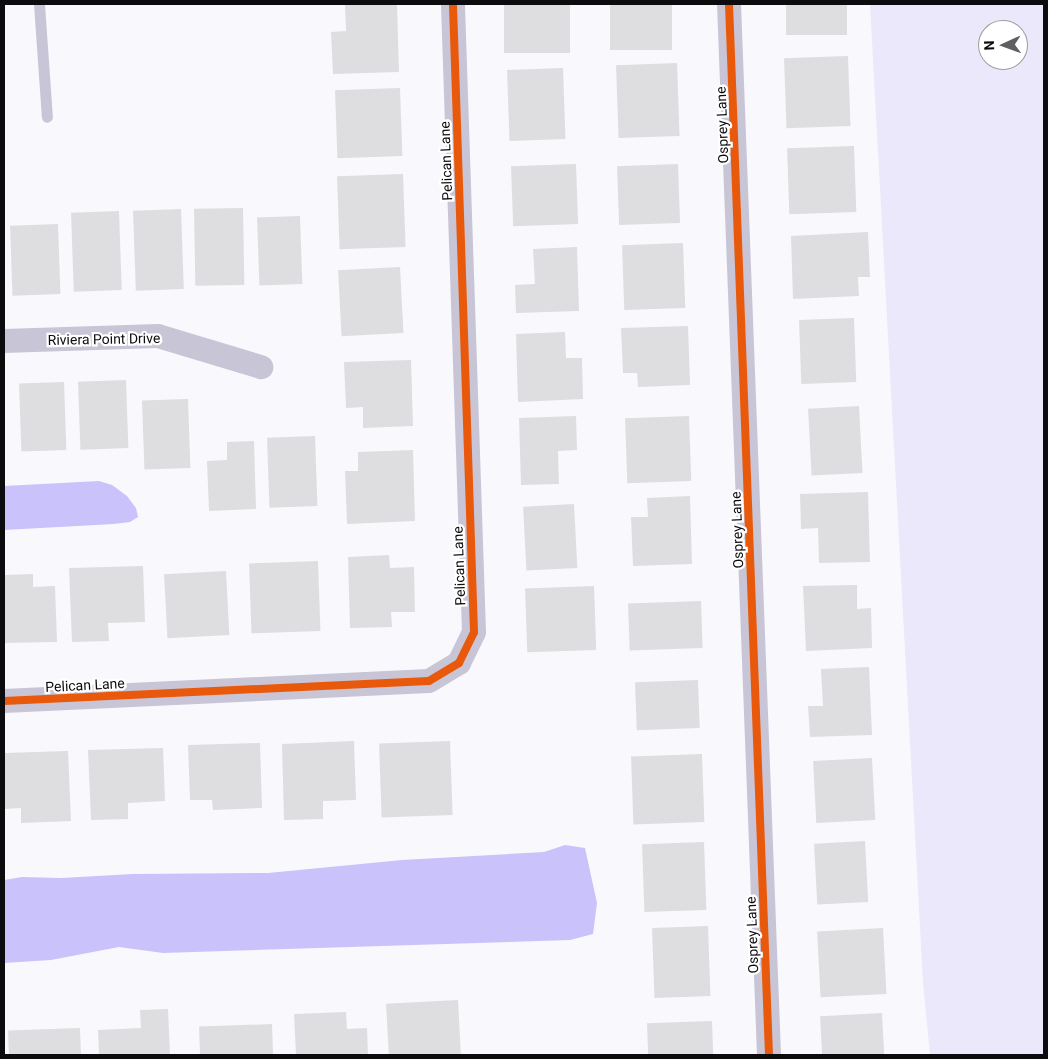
<!DOCTYPE html>
<style>
body{margin:0}
#map{position:relative;width:1048px;height:1059px;overflow:hidden;background:#f9f9fd;font-family:Roboto,sans-serif}
div>[style]{position:absolute}
[style*='--x']{left:calc(var(--x)*1px);top:calc(var(--y)*1px);width:calc(var(--w)*1px);rotate:calc(var(--a)*1deg)}
.green>*{inset:0;background:#eae8fa}
.water>*{inset:0;background:#cac2fa}
.building>*{inset:0;background:#dedee1;transform-origin:0 0}
.lane>*{height:11px;margin:-5.5px;padding:0 5.5px;transform-origin:5.5px;border-radius:5.5px;background:#c8c6d6}
.street>*{height:24px;margin:-12px;padding:0 12px;transform-origin:12px;border-radius:12px;background:#c8c6d6}
.cycleway>*{height:8px;margin:-4px;padding:0 4px;transform-origin:4px;border-radius:4px;background:#e8590c}
span{translate:-50% -50%;white-space:nowrap;text-align:center;line-height:1.15;-webkit-text-stroke:4.5px #fff;paint-order:stroke}
.street-label{font-size:14px;color:#0c0b0e}
.frame{position:absolute;inset:0;border:5px solid #0c0b0e;pointer-events:none}
.north{position:absolute;left:978px;top:20px;width:50px;height:50px;box-sizing:border-box;background:#fff;border:1px solid #9e9d9f;border-radius:50%;rotate:268deg;font-size:14px;font-weight:700;line-height:20px;text-align:center;color:#0c0b0e}
.north::after{content:'';display:block;margin:auto;width:18px;height:22px;background:#5f5e62;clip-path:polygon(50% 0,100% 100%,50% 72%,0 100%)}
</style>
<div id="map">
<div class="green">
<div style="clip-path:polygon(evenodd,870px 4px,1044px 4px,1044px 1055px,930px 1055px,923px 983px,870px 4px,988px 30px,1018px 30px,1018px 60px,988px 60px,988px 30px)"></div>
</div>
<div class="water">
<div style="clip-path:polygon(99px 481px,112px 485px,127px 496px,136px 508px,138px 517px,130px 522px,114px 524px,4px 530px,4px 486px)"></div>
<div style="clip-path:polygon(565px 845px,585px 848px,597px 903px,593px 934px,570px 940px,163px 953px,119px 947px,51px 960px,4px 963px,4px 880px,22px 877px,61px 878px,133px 874px,268px 873px,402px 860px,544px 852px)"></div>
</div>
<div class="building">
<div style="clip-path:polygon(345px 4px,397px 4px,399px 72px,333px 74px,331px 32px,346px 31px)"></div>
<div style="left:504px;top:4px;width:66px;height:49px"></div>
<div style="left:610px;top:4px;width:62px;height:46px"></div>
<div style="left:786px;top:4px;width:61px;height:31px"></div>
<div style="left:848px;top:56px;width:70px;height:64px;rotate:88deg"></div>
<div style="left:677px;top:63px;width:73px;height:61px;rotate:88deg"></div>
<div style="left:563px;top:68px;width:71px;height:56px;rotate:88deg"></div>
<div style="left:400px;top:88px;width:68px;height:65px;rotate:88deg"></div>
<div style="left:854px;top:146px;width:66px;height:67px;rotate:88deg"></div>
<div style="left:576px;top:164px;width:60px;height:65px;rotate:88deg"></div>
<div style="left:678px;top:164px;width:59px;height:61px;rotate:88deg"></div>
<div style="left:403px;top:174px;width:73px;height:66px;rotate:88deg"></div>
<div style="left:243px;top:208px;width:77px;height:49px;rotate:89deg"></div>
<div style="left:181px;top:209px;width:80px;height:48px;rotate:88deg"></div>
<div style="left:119px;top:211px;width:79px;height:48px;rotate:88deg"></div>
<div style="left:300px;top:216px;width:68px;height:43px;rotate:88deg"></div>
<div style="left:58px;top:224px;width:70px;height:48px;rotate:88deg"></div>
<div style="clip-path:polygon(868px 232px,870px 277px,858px 277px,859px 296px,793px 299px,791px 236px)"></div>
<div style="left:683px;top:243px;width:65px;height:61px;rotate:88deg"></div>
<div style="clip-path:polygon(577px 247px,579px 311px,516px 313px,515px 285px,535px 284px,533px 249px)"></div>
<div style="left:400px;top:267px;width:66px;height:62px;rotate:87deg"></div>
<div style="left:854px;top:318px;width:64px;height:55px;rotate:88deg"></div>
<div style="clip-path:polygon(688px 326px,690px 385px,638px 387px,637px 373px,623px 373px,621px 328px)"></div>
<div style="clip-path:polygon(565px 332px,566px 358px,582px 358px,583px 399px,518px 402px,516px 334px)"></div>
<div style="clip-path:polygon(411px 360px,413px 426px,363px 428px,363px 407px,346px 408px,344px 362px)"></div>
<div style="left:126px;top:380px;width:68px;height:48px;rotate:88deg"></div>
<div style="left:64px;top:382px;width:68px;height:45px;rotate:88deg"></div>
<div style="left:188px;top:399px;width:69px;height:46px;rotate:88deg"></div>
<div style="left:859px;top:406px;width:67px;height:51px;rotate:87deg"></div>
<div style="clip-path:polygon(576px 416px,577px 450px,558px 451px,559px 484px,521px 485px,519px 418px)"></div>
<div style="left:689px;top:416px;width:65px;height:64px;rotate:88deg"></div>
<div style="left:315px;top:436px;width:70px;height:48px;rotate:88deg"></div>
<div style="clip-path:polygon(254px 441px,256px 509px,209px 511px,207px 461px,227px 460px,227px 442px)"></div>
<div style="clip-path:polygon(413px 450px,415px 521px,347px 524px,345px 471px,358px 471px,358px 452px)"></div>
<div style="clip-path:polygon(868px 492px,870px 562px,819px 563px,818px 528px,801px 529px,800px 494px)"></div>
<div style="clip-path:polygon(690px 496px,692px 564px,633px 566px,631px 517px,648px 517px,647px 498px)"></div>
<div style="left:574px;top:504px;width:64px;height:51px;rotate:87deg"></div>
<div style="clip-path:polygon(389px 555px,390px 568px,414px 567px,415px 612px,391px 612px,392px 627px,350px 628px,348px 557px)"></div>
<div style="left:318px;top:561px;width:70px;height:69px;rotate:88deg"></div>
<div style="clip-path:polygon(143px 566px,145px 622px,108px 623px,109px 641px,72px 642px,69px 568px)"></div>
<div style="left:226px;top:571px;width:64px;height:62px;rotate:87deg"></div>
<div style="clip-path:polygon(33px 574px,33px 587px,55px 586px,57px 642px,4px 643px,4px 575px)"></div>
<div style="clip-path:polygon(857px 585px,857px 609px,871px 608px,872px 648px,806px 651px,803px 586px)"></div>
<div style="left:594px;top:586px;width:64px;height:69px;rotate:88deg"></div>
<div style="left:701px;top:601px;width:47px;height:73px;rotate:88deg"></div>
<div style="clip-path:polygon(869px 667px,872px 735px,810px 737px,808px 706px,823px 706px,821px 669px)"></div>
<div style="left:698px;top:680px;width:48px;height:63px;rotate:88deg"></div>
<div style="clip-path:polygon(354px 741px,356px 800px,323px 801px,323px 819px,284px 820px,282px 744px)"></div>
<div style="left:450px;top:741px;width:74px;height:71px;rotate:88deg"></div>
<div style="clip-path:polygon(260px 743px,262px 808px,213px 810px,212px 800px,190px 800px,188px 745px)"></div>
<div style="clip-path:polygon(163px 748px,165px 801px,128px 803px,128px 819px,91px 820px,88px 750px)"></div>
<div style="clip-path:polygon(68px 751px,71px 821px,21px 823px,21px 808px,4px 809px,4px 753px)"></div>
<div style="left:702px;top:754px;width:68px;height:71px;rotate:88deg"></div>
<div style="left:872px;top:758px;width:62px;height:59px;rotate:87deg"></div>
<div style="left:865px;top:841px;width:61px;height:51px;rotate:87deg"></div>
<div style="left:704px;top:842px;width:68px;height:62px;rotate:88deg"></div>
<div style="left:708px;top:926px;width:70px;height:56px;rotate:88deg"></div>
<div style="left:883px;top:928px;width:66px;height:66px;rotate:87deg"></div>
<div style="left:458px;top:1000px;width:55px;height:72px;rotate:87deg"></div>
<div style="clip-path:polygon(168px 1009px,170px 1055px,99px 1055px,98px 1030px,141px 1028px,140px 1010px)"></div>
<div style="clip-path:polygon(346px 1012px,347px 1029px,367px 1028px,368px 1055px,296px 1055px,294px 1014px)"></div>
<div style="left:882px;top:1013px;width:42px;height:62px;rotate:87deg"></div>
<div style="left:712px;top:1021px;width:34px;height:65px;rotate:88deg"></div>
<div style="left:272px;top:1024px;width:31px;height:73px;rotate:88deg"></div>
<div style="left:80px;top:1028px;width:27px;height:72px;rotate:88deg"></div>
</div>
<div class="lane">
<div style="--x:39;--y:4;--w:113;--a:86"></div>
</div>
<div class="street">
<div style="--x:729;--y:4;--w:1052;--a:87.82"></div>
<div style="--x:4;--y:341;--w:154;--a:-1.9"></div>
<div style="--x:158;--y:336;--w:108;--a:16.8"></div>
<div style="--x:4;--y:701;--w:425;--a:-2.7"></div>
<div style="--x:429;--y:681;--w:35;--a:-31"></div>
<div style="--x:459;--y:663;--w:34;--a:-64"></div>
<div style="--x:474;--y:632;--w:628;--a:-91.92"></div>
</div>
<div class="cycleway">
<div style="--x:729;--y:4;--w:1052;--a:87.82"></div>
<div style="--x:4;--y:701;--w:425;--a:-2.7"></div>
<div style="--x:429;--y:681;--w:35;--a:-31"></div>
<div style="--x:459;--y:663;--w:34;--a:-64"></div>
<div style="--x:474;--y:632;--w:628;--a:-91.92"></div>
</div>
<div class="street-label">
<span style="left:722px;top:125px;rotate:-92deg">Osprey Lane</span>
<span style="left:446px;top:161px;rotate:-92deg">Pelican Lane</span>
<span style="left:104px;top:339px;rotate:-1deg">Riviera Point Drive</span>
<span style="left:737px;top:530px;rotate:-92deg">Osprey Lane</span>
<span style="left:459px;top:566px;rotate:-92deg">Pelican Lane</span>
<span style="left:85px;top:685px;rotate:-3deg">Pelican Lane</span>
<span style="left:752px;top:935px;rotate:-92deg">Osprey Lane</span>
</div>
<div class="frame"></div>
<div class="north">N</div>
</div>
